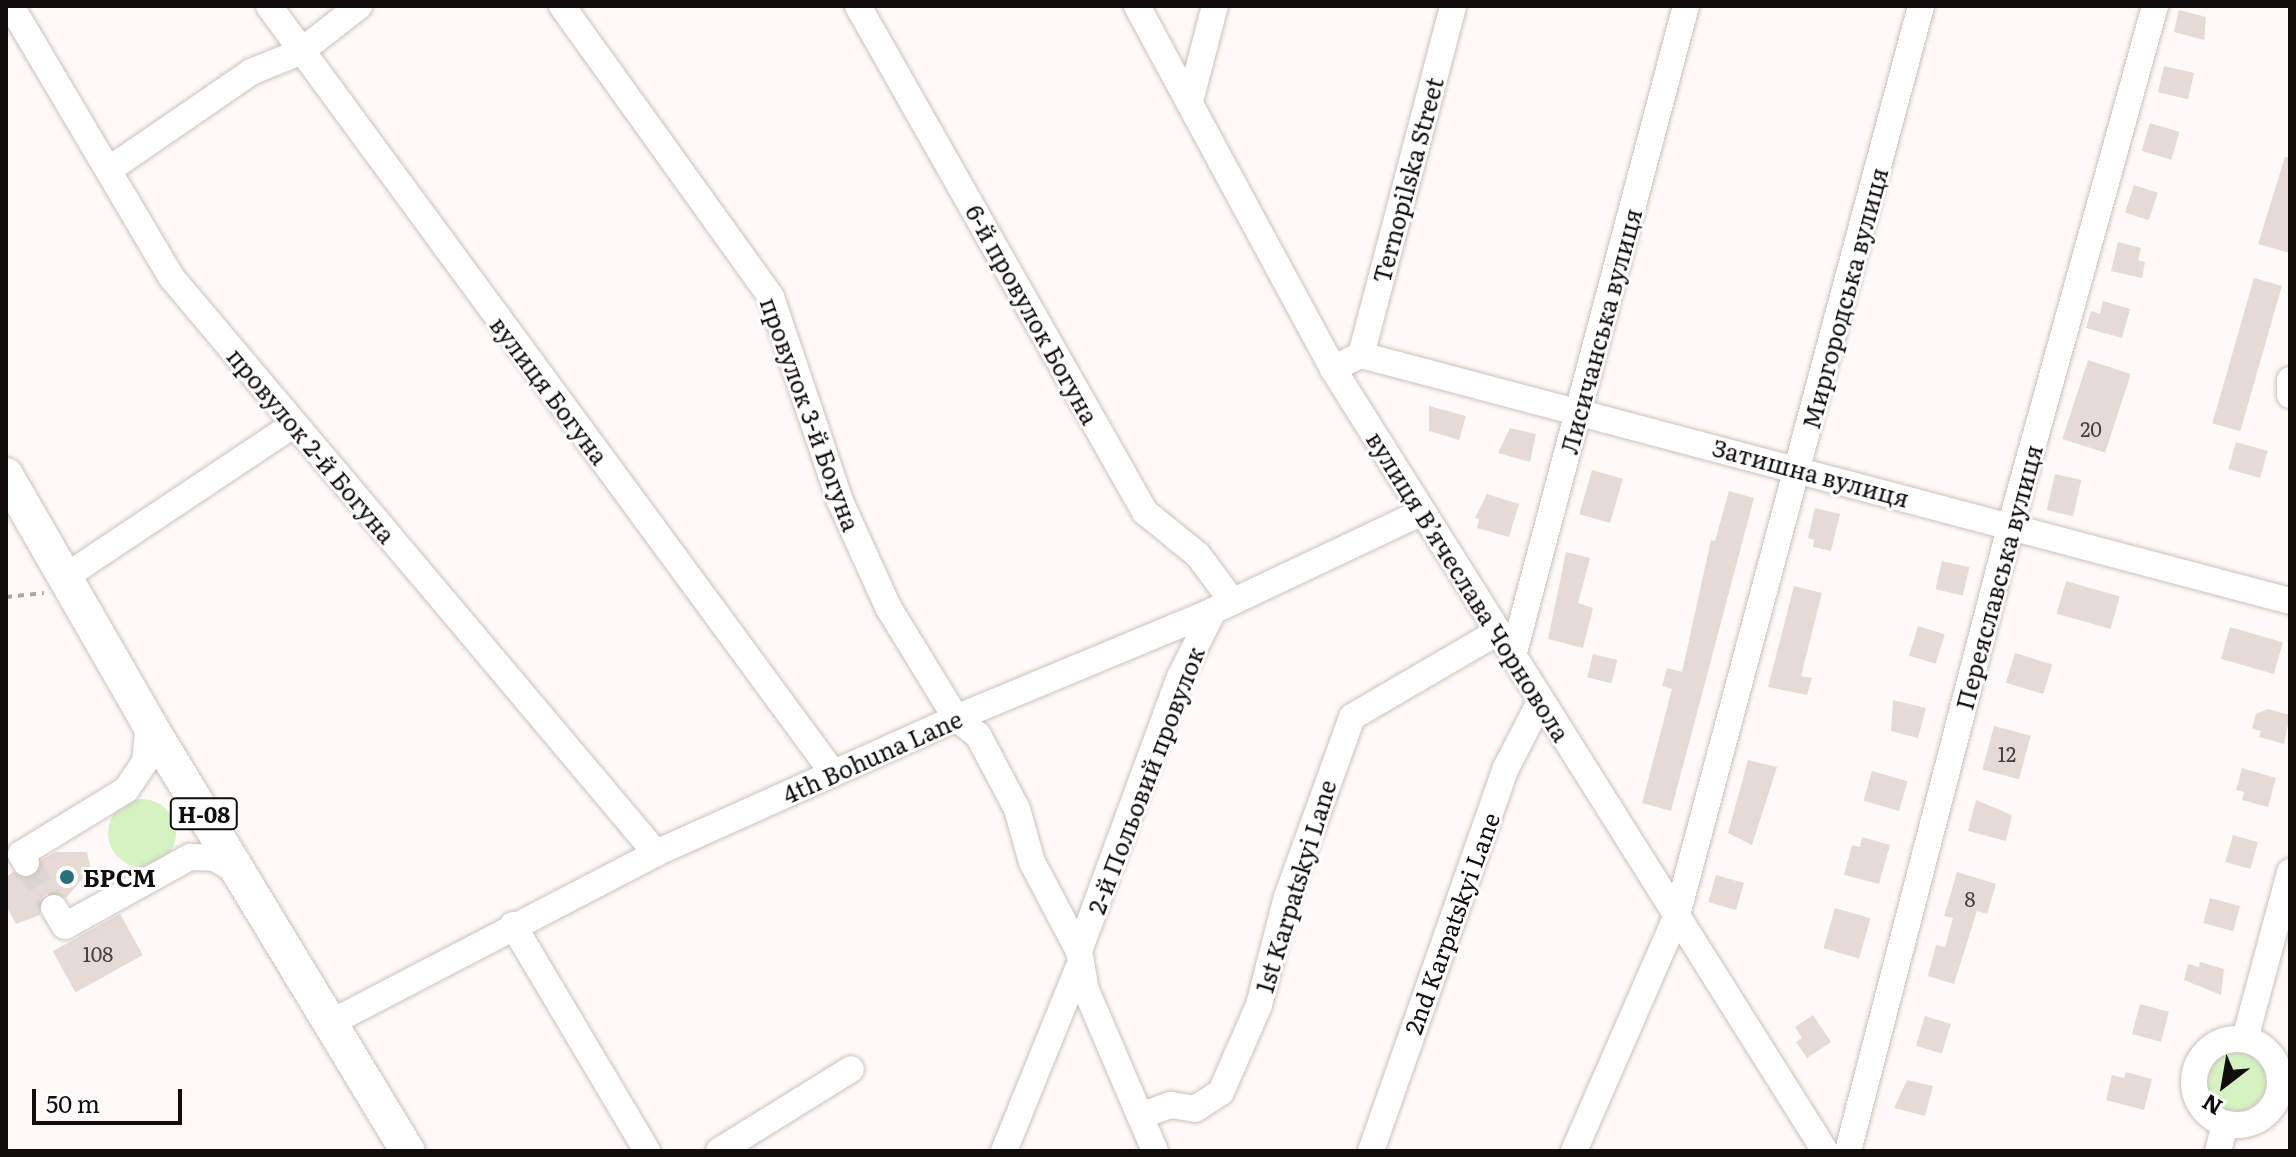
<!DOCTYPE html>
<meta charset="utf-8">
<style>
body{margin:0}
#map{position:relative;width:2296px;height:1157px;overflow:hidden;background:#fffaf8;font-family:Literata,serif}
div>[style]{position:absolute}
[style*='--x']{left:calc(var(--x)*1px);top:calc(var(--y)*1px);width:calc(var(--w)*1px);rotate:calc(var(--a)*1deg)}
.green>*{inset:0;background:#d5f2c1}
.round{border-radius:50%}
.building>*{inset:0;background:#e6dad5;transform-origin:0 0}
.minor-tunnel>*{height:26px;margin-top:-13px;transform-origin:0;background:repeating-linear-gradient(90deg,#dbd6d5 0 26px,transparent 0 39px)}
.path>*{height:4px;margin-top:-2px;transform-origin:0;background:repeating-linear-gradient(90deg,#ada8a6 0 6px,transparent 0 12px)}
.roads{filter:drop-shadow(0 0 2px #ccc1bc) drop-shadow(0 0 2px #ccc1bc)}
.minor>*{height:26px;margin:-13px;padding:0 13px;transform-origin:13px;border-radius:13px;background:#fff}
.minor>.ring{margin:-13px;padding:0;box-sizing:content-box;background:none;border:26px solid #fff;border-radius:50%}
.major>*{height:34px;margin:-17px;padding:0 17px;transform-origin:17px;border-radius:17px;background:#fff}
.dots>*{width:22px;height:22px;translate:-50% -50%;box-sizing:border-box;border:4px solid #fff;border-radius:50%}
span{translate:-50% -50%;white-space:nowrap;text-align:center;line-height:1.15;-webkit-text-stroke:6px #fff;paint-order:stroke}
.number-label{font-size:20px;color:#46403e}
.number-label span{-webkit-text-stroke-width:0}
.shield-label span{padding:2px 6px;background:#fff;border:2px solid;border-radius:6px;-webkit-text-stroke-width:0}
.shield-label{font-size:22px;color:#110d0c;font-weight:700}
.street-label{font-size:24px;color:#110d0c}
.poi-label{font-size:24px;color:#110d0c;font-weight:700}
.left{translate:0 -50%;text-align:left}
.frame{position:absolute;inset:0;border:8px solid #110d0c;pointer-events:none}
.north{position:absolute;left:2184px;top:1045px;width:80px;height:80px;-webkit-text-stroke:6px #fff;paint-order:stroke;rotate:211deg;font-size:22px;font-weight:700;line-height:32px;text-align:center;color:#110d0c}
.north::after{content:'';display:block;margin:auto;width:28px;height:36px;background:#110d0c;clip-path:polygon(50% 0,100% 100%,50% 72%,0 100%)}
.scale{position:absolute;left:32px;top:1089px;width:150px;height:36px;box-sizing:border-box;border:4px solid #110d0c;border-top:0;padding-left:10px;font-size:24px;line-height:28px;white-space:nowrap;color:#110d0c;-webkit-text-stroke:6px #fff;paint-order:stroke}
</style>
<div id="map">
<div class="green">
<div class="round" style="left:108px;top:799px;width:68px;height:68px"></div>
<div class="round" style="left:2204px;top:1051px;width:64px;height:64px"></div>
</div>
<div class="building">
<div style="clip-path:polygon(2179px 10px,2206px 17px,2204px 40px,2174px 32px)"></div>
<div style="left:2164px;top:66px;width:31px;height:27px;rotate:13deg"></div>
<div style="left:2150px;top:123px;width:31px;height:29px;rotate:17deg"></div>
<div style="clip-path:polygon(2285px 157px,2290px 157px,2290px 253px,2258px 244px)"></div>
<div style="left:2134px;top:185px;width:25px;height:29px;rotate:18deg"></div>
<div style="clip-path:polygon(2118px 242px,2141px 248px,2138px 260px,2145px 262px,2142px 278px,2111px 271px)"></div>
<div style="left:2254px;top:278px;width:29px;height:151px;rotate:16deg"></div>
<div style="clip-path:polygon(2103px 301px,2130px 309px,2122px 338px,2086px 328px,2091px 311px,2100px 314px)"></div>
<div style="left:2088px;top:360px;width:45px;height:83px;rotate:18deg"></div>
<div style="clip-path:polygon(1429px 406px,1466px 416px,1459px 440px,1429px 431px)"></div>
<div style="clip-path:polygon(1510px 428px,1536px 434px,1530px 462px,1498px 453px)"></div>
<div style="left:2236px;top:442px;width:33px;height:28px;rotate:16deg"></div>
<div style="left:1592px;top:470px;width:32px;height:46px;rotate:16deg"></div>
<div style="left:2055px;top:474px;width:27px;height:37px;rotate:13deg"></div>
<div style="clip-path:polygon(1729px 491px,1754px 498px,1671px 811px,1642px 803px,1672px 689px,1662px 686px,1667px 668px,1682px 672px,1711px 540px,1715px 541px)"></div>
<div style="clip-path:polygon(1487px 494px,1519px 504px,1509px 537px,1477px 528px,1479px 519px,1475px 518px)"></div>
<div style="clip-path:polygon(1815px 508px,1840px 514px,1831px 551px,1813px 547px,1814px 540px,1808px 538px)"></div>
<div style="clip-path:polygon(1566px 552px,1590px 558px,1578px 603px,1593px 608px,1583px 648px,1548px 639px)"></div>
<div style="left:1942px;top:561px;width:28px;height:29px;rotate:13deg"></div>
<div style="left:2066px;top:581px;width:56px;height:34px;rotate:16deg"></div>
<div style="clip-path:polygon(1794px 586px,1822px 593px,1801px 676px,1812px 678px,1807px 695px,1768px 687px)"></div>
<div style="left:1918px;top:626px;width:28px;height:31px;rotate:17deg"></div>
<div style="left:2230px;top:627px;width:55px;height:33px;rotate:16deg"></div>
<div style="left:2015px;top:653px;width:39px;height:31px;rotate:17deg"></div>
<div style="left:1593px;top:654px;width:25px;height:24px;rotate:14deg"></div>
<div style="clip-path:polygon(1893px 700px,1926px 708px,1918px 738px,1891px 731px)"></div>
<div style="clip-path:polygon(2268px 709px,2290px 715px,2284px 744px,2259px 737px,2261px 731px,2252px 729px,2256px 714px)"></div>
<div style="left:1994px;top:726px;width:38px;height:45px;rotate:15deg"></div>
<div style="clip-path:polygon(1748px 760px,1777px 767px,1752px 845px,1728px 833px)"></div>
<div style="clip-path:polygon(2242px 768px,2276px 778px,2268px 807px,2242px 800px,2244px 792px,2236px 790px)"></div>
<div style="left:1872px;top:771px;width:37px;height:31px;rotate:16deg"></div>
<div style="clip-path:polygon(1976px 800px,2012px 815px,2006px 841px,1968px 831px)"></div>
<div style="left:2233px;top:835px;width:26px;height:28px;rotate:16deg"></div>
<div style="clip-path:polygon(1862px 837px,1890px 845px,1879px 884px,1844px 875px,1852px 845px,1860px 847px)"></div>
<div style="clip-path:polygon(56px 852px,87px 852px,91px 869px,66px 898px,46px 894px,40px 901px,40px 915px,16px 924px,6px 906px,6px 877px,13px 872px,33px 877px,41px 860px)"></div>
<div style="clip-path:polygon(1957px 872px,1996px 884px,1987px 914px,1977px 911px,1954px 984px,1928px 976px,1936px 945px,1945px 947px,1953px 918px,1944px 916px)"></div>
<div style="left:1716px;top:875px;width:29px;height:28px;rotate:16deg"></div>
<div style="left:2210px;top:898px;width:31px;height:26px;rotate:15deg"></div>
<div style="left:1835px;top:908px;width:37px;height:42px;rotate:16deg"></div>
<div style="left:120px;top:914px;width:47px;height:77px;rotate:61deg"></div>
<div style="clip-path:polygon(2200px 962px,2224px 969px,2221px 995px,2184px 980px,2188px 964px,2199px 967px)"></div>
<div style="left:2140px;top:1004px;width:30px;height:31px;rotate:15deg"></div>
<div style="clip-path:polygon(1813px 1015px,1831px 1042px,1807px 1058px,1796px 1042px,1802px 1038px,1795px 1027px)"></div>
<div style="left:1925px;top:1016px;width:27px;height:31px;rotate:17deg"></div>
<div style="clip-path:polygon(2126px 1072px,2152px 1079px,2144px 1110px,2106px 1100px,2112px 1075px,2124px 1078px)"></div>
<div style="clip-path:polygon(1907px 1080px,1933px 1086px,1925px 1116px,1894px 1108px)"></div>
</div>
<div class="minor-tunnel">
<div style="--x:26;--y:863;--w:53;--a:58.1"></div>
</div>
<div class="path">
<div style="--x:6;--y:597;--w:38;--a:-6"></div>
</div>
<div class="roads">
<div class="minor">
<div style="--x:11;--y:6;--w:316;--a:59.4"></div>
<div style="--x:172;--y:278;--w:752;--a:49.91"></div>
<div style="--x:269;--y:6;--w:952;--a:53.67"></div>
<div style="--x:562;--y:6;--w:358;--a:54.3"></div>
<div style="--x:771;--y:297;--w:215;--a:71.3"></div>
<div style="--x:840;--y:501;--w:116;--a:65.6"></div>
<div style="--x:888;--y:607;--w:130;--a:58.5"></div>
<div style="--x:956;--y:718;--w:28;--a:38"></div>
<div style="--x:978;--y:735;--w:84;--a:62.2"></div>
<div style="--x:1017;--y:809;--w:55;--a:74.2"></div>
<div style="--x:1032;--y:862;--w:101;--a:62.2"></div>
<div style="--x:1079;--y:951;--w:40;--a:80"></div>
<div style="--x:1086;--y:990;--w:137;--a:66.8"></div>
<div style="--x:858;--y:6;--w:582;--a:60.44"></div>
<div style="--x:1145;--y:512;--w:68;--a:39.1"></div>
<div style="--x:1198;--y:555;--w:57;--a:53.5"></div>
<div style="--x:1137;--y:6;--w:413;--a:61.6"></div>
<div style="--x:1333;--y:369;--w:924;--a:57.82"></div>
<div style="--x:1190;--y:101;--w:98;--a:-75.3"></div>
<div style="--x:110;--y:169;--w:171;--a:-34.5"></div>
<div style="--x:251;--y:72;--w:53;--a:-22.2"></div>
<div style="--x:300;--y:52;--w:75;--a:-37.9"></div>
<div style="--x:1361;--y:355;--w:361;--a:-75.2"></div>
<div style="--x:1333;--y:369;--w:31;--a:-27"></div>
<div style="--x:1361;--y:355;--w:961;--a:14.83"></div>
<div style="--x:2290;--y:380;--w:15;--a:90"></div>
<div style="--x:65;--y:577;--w:275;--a:-33.7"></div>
<div style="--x:1513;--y:656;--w:673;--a:-75.1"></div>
<div style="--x:26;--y:863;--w:10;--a:-119"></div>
<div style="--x:21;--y:854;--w:123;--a:-31.4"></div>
<div style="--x:126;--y:790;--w:34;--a:-56"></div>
<div style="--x:145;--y:762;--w:38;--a:-84"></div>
<div style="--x:54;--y:908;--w:21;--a:59"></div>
<div style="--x:65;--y:926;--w:143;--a:-28.9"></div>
<div style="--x:190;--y:857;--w:25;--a:2"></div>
<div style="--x:215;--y:858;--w:31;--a:32"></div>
<div style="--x:513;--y:925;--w:263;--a:59.3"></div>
<div style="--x:1079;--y:951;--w:292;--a:-69.8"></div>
<div style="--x:1180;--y:677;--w:74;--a:-63.4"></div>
<div style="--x:332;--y:1022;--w:365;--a:-27.5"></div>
<div style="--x:656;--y:853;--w:329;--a:-24.2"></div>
<div style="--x:956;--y:718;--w:278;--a:-22.6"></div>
<div style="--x:1213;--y:611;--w:231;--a:-25.3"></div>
<div class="ring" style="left:2194px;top:1039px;width:60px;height:60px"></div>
<div style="--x:2245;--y:1039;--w:173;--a:-74.9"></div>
<div style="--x:719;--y:1151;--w:155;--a:-31.8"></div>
<div style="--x:1004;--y:1151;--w:196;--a:-67.9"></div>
<div style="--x:1155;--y:1151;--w:38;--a:-113"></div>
<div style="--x:1140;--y:1116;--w:33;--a:-20"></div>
<div style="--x:1171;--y:1105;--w:24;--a:9"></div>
<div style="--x:1195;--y:1109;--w:31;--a:-33"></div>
<div style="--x:1221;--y:1092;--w:95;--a:-66.4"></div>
<div style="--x:1259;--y:1005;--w:112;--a:-75.5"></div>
<div style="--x:1287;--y:897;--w:191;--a:-70.1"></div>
<div style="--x:1352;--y:717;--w:167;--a:-30.3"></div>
<div style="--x:1371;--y:1151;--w:406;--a:-70.6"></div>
<div style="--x:1506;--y:768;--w:76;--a:-62.8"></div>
<div style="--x:1574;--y:1151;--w:257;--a:-66.4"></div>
<div style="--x:1677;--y:915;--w:941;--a:-74.97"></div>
<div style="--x:1848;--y:1151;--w:648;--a:-75.43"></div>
<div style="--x:2011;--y:524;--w:538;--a:-74.46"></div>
<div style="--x:2218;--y:1151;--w:28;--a:-75"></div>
</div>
<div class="major">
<div style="--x:6;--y:475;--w:287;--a:60.1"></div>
<div style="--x:149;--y:724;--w:499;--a:58.8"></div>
</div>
</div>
<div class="dots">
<div style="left:67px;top:877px;background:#28717b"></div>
</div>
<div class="number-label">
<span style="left:2091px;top:428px">20</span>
<span style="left:2007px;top:753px">12</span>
<span style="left:1970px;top:898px">8</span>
<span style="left:98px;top:953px">108</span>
</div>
<div class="shield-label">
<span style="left:204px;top:814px">Н-08</span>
</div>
<div class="street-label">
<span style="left:1407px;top:180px;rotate:-75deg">Ternopilska Street</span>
<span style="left:1844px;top:298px;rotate:-75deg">Миргородська вулиця</span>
<span style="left:1033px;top:314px;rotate:61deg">6-й провулок Богуна</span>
<span style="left:1600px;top:331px;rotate:-75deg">Лисичанська вулиця</span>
<span style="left:550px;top:390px;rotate:53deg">вулиця Богуна</span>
<span style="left:811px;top:414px;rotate:70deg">провулок 3-й Богуна</span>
<span style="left:312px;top:445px;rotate:50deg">провулок 2-й Богуна</span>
<span style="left:1811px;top:472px;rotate:15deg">Затишна вулиця</span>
<span style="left:1998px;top:577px;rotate:-75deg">Переяславська вулиця</span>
<span style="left:1469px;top:586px;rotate:58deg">вулиця Вʼячеслава Чорновола</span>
<span style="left:872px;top:756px;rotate:-24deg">4th Bohuna Lane</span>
<span style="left:1145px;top:780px;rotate:-69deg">2-й Польовий провулок</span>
<span style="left:1295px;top:886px;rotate:-73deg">1st Karpatskyi Lane</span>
<span style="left:1451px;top:923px;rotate:-70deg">2nd Karpatskyi Lane</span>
</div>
<div class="poi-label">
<span class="left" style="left:83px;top:877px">БРСМ</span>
</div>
<div class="frame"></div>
<div class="north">N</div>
<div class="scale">50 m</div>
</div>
